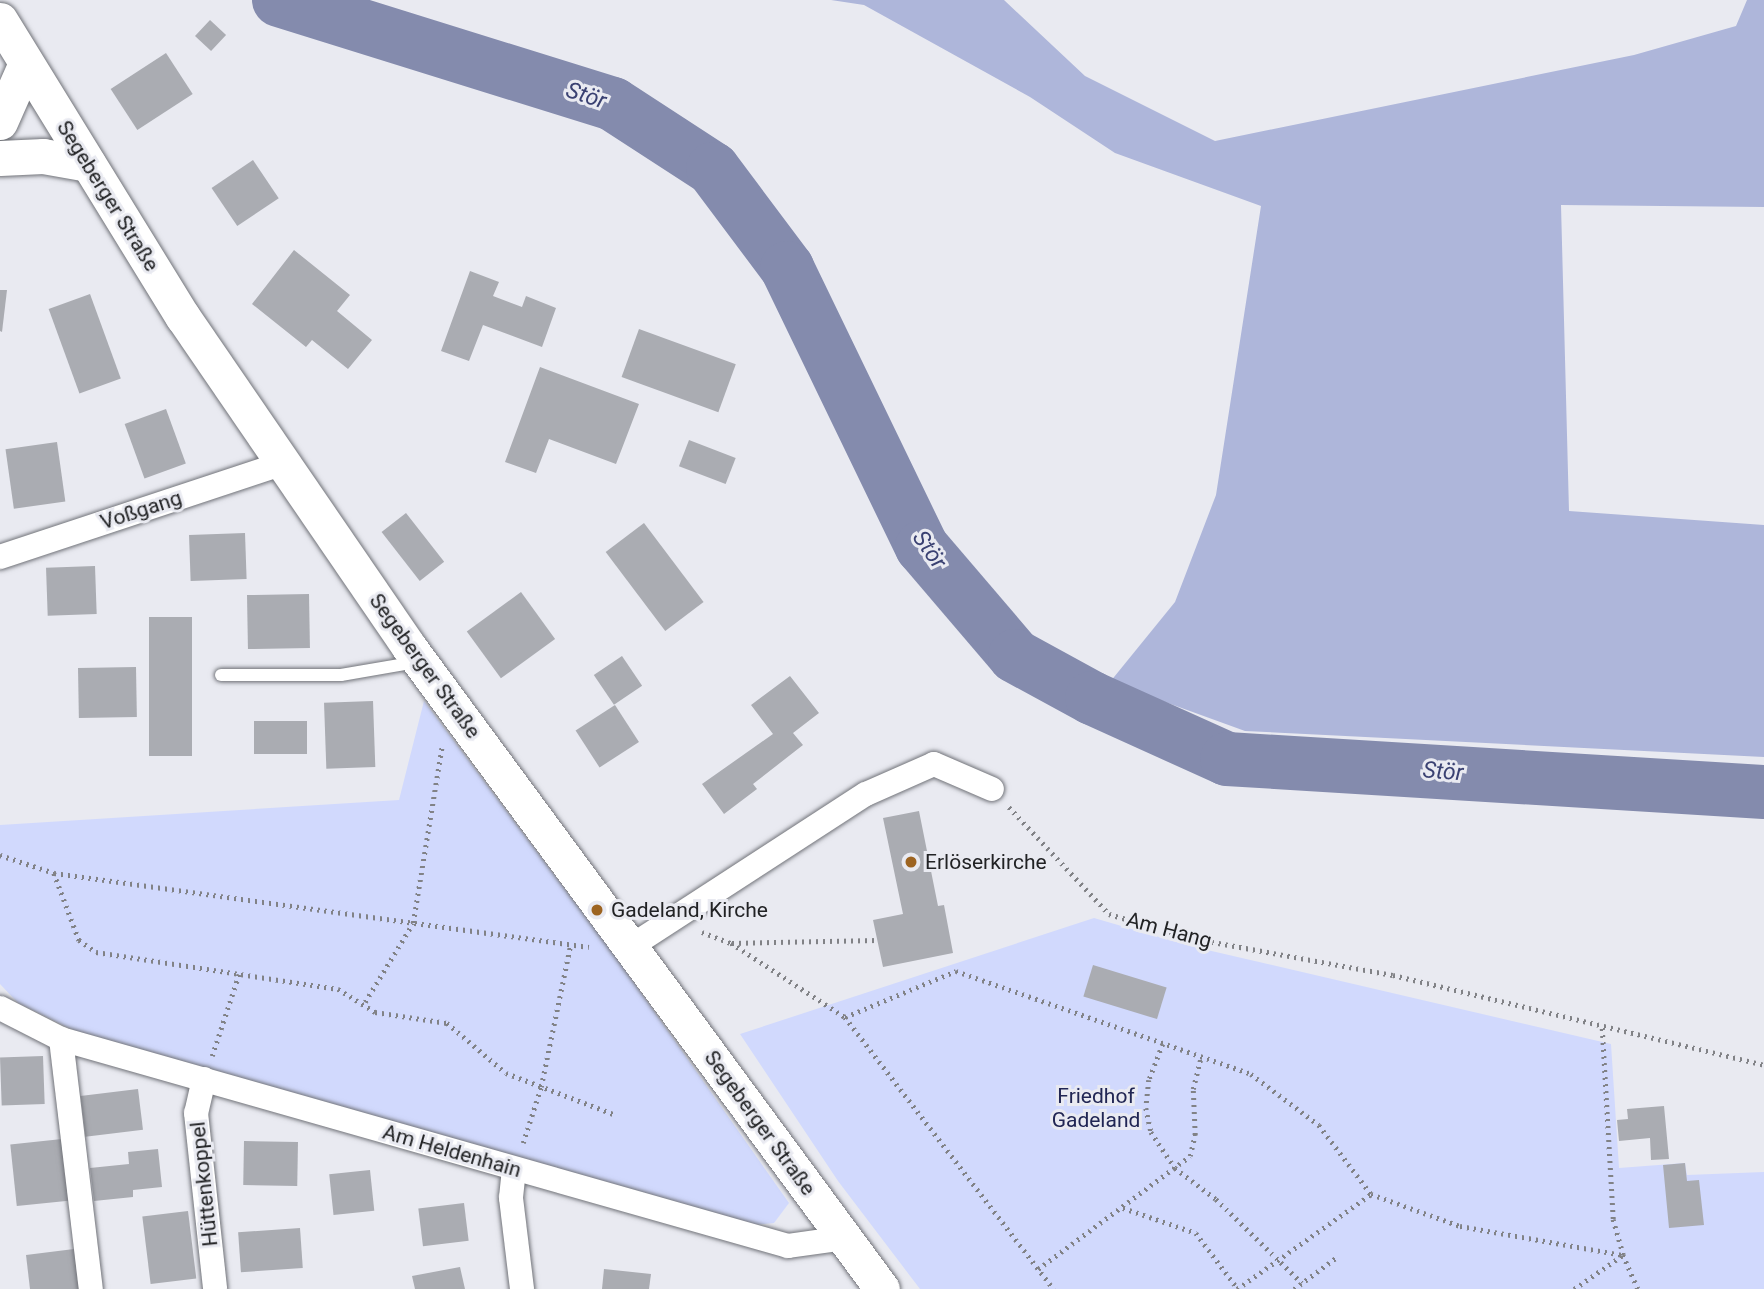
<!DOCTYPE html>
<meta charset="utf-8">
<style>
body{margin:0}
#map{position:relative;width:1764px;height:1289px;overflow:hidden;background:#e9eaf1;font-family:Roboto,sans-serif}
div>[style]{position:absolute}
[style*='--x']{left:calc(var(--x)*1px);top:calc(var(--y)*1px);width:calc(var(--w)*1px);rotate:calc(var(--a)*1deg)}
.green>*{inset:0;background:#d1d9fd}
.forest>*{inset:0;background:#aeb6da}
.river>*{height:54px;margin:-27px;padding:0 27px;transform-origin:27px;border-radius:27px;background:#848bad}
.building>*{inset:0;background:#aaacb2;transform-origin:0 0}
.path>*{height:4.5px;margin-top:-2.25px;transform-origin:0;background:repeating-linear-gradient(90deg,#818286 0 2px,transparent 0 7px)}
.roads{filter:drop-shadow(0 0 2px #717379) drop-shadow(0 0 2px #717379)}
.lane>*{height:12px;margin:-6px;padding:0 6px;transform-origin:6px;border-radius:6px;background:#fff}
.street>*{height:24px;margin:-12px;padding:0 12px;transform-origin:12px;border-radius:12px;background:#fff}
.secondary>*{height:35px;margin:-17.5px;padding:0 17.5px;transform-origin:17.5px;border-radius:17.5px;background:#fff}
.dots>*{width:19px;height:19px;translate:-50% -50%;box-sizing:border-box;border:4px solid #e9eaf1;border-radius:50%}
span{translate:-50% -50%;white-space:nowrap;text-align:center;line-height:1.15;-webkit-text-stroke:6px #e9eaf1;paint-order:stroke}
.street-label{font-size:21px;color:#212224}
.poi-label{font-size:21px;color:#212224}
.left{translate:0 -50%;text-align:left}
.park-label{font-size:21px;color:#212654}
.water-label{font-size:23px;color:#3a4172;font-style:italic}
</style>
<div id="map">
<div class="green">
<div style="clip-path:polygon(424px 701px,615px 956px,789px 1203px,774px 1223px,743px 1226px,75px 1031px,18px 1003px,0 984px,0 825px,399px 800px)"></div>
<div style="clip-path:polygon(1094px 918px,1190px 946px,1611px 1044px,1619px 1168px,1685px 1163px,1687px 1175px,1764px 1172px,1764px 1289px,920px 1289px,838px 1181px,740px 1034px)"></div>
</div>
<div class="forest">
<div style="clip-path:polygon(831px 0,1004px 0,1085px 76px,1215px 141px,1634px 55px,1736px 26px,1747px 0,1764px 0,1764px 207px,1561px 205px,1569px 511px,1764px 525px,1764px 757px,1245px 731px,1110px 682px,1175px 602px,1216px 495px,1261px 206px,1115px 153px,1030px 97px,864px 5px)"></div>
</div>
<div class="river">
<div style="--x:279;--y:0;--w:350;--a:17.3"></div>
<div style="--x:613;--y:104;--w:119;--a:33"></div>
<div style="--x:713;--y:169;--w:124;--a:53.2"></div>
<div style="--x:787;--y:268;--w:310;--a:64.2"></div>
<div style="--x:922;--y:547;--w:143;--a:49.5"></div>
<div style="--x:1015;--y:656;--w:88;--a:28.6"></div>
<div style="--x:1092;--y:698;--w:148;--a:24.3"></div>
<div style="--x:1227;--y:759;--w:538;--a:3.52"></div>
</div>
<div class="building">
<div style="left:210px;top:20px;width:22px;height:22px;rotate:43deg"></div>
<div style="left:166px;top:53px;width:49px;height:66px;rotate:57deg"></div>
<div style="left:253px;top:160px;width:46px;height:50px;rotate:56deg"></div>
<div style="clip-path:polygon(294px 250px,350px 295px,337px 311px,372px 340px,348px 369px,312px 340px,306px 347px,252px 304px)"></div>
<div style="clip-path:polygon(470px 271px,499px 282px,493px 296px,522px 307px,526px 296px,556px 308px,542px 347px,483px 325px,469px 361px,441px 351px)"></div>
<div style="clip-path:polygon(0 290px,7px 290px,2px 332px,0 331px)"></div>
<div style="left:90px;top:294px;width:90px;height:44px;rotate:70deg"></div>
<div style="left:639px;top:329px;width:103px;height:51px;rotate:20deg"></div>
<div style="clip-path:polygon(540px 367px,639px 404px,616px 464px,549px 439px,536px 473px,505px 462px)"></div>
<div style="left:166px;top:409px;width:58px;height:44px;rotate:70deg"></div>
<div style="left:689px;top:440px;width:50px;height:28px;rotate:21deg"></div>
<div style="left:57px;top:442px;width:60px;height:52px;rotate:82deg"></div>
<div style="left:406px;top:513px;width:62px;height:31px;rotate:52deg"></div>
<div style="left:644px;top:523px;width:99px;height:48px;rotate:53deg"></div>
<div style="left:245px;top:533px;width:46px;height:56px;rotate:88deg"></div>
<div style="left:95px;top:566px;width:48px;height:49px;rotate:88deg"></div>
<div style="left:521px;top:592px;width:58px;height:67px;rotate:54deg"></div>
<div style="left:309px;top:594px;width:54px;height:62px;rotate:89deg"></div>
<div style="left:192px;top:617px;width:139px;height:43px;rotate:90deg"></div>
<div style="left:622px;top:656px;width:36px;height:34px;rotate:56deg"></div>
<div style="left:136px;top:667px;width:50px;height:58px;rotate:89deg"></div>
<div style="clip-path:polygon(790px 676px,819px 713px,793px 733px,803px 745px,753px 784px,757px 789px,724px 814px,702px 784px,773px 734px,751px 705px)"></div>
<div style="left:373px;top:701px;width:66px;height:49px;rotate:88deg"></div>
<div style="left:615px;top:705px;width:44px;height:47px;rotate:57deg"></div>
<div style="left:307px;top:721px;width:33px;height:53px;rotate:90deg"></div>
<div style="clip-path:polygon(919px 811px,938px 906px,944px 905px,953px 953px,883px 967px,873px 920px,903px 914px,883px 818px)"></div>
<div style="left:1093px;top:965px;width:77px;height:33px;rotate:17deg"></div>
<div style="left:43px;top:1056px;width:48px;height:43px;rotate:88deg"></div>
<div style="left:138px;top:1089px;width:41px;height:58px;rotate:83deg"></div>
<div style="clip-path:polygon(1664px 1106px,1669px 1159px,1651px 1160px,1650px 1138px,1619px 1141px,1617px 1120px,1628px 1119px,1627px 1109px)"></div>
<div style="left:62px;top:1139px;width:62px;height:52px;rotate:84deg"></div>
<div style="left:244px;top:1141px;width:54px;height:44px;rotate:1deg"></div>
<div style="clip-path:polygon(158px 1149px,162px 1187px,133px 1190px,133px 1197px,94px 1201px,90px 1168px,129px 1164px,128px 1152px)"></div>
<div style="clip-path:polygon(1685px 1163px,1687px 1181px,1699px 1180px,1704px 1225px,1669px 1228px,1663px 1165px)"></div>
<div style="left:370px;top:1170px;width:41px;height:41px;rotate:84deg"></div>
<div style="left:464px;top:1203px;width:38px;height:46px;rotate:83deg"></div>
<div style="left:188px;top:1211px;width:68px;height:46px;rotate:83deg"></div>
<div style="left:300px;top:1228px;width:40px;height:62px;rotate:86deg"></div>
<div style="clip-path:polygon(74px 1249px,79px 1289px,30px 1289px,26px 1255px)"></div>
<div style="clip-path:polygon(460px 1267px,465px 1289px,415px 1289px,412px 1276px)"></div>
<div style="clip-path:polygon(604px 1269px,651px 1274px,649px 1289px,602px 1289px)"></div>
</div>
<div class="path">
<div style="--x:1009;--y:807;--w:146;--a:46.9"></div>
<div style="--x:1109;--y:914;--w:85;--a:16.3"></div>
<div style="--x:1191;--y:938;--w:205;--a:10.4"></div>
<div style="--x:1393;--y:975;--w:382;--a:13.6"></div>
<div style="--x:0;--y:855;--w:57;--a:18.4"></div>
<div style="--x:54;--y:873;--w:540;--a:7.88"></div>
<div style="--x:54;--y:873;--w:72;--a:69.5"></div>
<div style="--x:79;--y:940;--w:21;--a:35"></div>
<div style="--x:96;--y:952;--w:245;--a:8.7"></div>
<div style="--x:338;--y:989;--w:44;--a:31.9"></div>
<div style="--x:375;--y:1012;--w:73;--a:8.7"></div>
<div style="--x:447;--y:1023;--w:77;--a:40.3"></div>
<div style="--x:506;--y:1073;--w:118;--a:20.9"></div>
<div style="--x:702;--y:932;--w:31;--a:21"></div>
<div style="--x:731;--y:943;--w:136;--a:33"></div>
<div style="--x:845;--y:1017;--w:343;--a:52.5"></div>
<div style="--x:732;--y:943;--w:146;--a:-1.2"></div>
<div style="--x:365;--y:1002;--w:92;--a:-58.7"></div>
<div style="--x:413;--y:923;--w:180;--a:-80.7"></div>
<div style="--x:845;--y:1017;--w:120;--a:-22.5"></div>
<div style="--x:956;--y:971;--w:312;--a:19.2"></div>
<div style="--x:1251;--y:1074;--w:85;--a:36.9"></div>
<div style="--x:1319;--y:1125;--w:86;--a:53"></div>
<div style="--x:1371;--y:1194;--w:95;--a:19.8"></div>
<div style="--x:1460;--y:1226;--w:166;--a:10.1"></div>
<div style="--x:1623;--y:1255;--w:37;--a:66"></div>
<div style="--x:1163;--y:1044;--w:39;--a:111"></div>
<div style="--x:1149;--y:1080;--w:28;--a:96"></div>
<div style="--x:1146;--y:1108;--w:25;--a:78"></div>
<div style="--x:1151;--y:1132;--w:43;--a:56.3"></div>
<div style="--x:1175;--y:1168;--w:51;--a:37.1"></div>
<div style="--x:1216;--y:1199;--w:120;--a:44.3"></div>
<div style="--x:212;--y:1056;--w:86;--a:-71.8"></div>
<div style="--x:523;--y:1143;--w:59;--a:-72.2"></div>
<div style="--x:541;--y:1087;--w:143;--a:-78.3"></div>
<div style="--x:1123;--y:1208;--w:77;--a:18.9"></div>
<div style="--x:1196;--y:1233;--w:70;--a:53.1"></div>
<div style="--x:1038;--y:1269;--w:189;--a:-36.6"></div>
<div style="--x:1190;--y:1156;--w:22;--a:-77"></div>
<div style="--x:1195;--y:1135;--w:46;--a:-92.5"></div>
<div style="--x:1193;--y:1089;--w:33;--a:-76"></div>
<div style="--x:1237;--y:1289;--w:164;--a:-35.3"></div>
<div style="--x:1294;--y:1289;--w:54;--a:-36.7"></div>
<div style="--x:1574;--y:1289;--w:60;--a:-34.8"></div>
<div style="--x:1623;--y:1255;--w:37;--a:-106"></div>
<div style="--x:1613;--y:1219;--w:192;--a:-93.3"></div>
</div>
<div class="roads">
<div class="lane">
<div style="--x:221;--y:675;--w:120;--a:0"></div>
<div style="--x:341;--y:675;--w:76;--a:-9.8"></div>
</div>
<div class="street">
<div style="--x:0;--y:557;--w:297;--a:-18.3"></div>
<div style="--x:630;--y:947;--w:281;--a:-33"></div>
<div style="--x:866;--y:794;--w:74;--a:-23.8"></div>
<div style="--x:934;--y:764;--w:63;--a:23.3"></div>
<div style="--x:0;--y:1008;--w:68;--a:26.9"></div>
<div style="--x:61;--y:1039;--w:756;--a:15.89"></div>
<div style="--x:788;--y:1246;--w:58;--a:-8"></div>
<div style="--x:61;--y:1039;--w:252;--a:83.2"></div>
<div style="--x:204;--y:1079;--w:35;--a:103"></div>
<div style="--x:196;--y:1113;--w:177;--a:83.8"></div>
<div style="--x:514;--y:1169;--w:29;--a:96"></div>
<div style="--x:511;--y:1198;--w:92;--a:83.1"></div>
</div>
<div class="secondary">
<div style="--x:0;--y:20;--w:349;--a:58.4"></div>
<div style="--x:183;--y:317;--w:400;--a:55.6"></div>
<div style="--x:409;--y:647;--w:797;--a:53.62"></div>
<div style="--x:0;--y:122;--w:64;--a:-66.2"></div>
<div style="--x:0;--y:158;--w:43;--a:-2.7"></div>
<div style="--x:43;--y:156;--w:46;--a:10.1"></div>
</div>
</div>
<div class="dots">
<div style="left:911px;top:862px;background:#9d6421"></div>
<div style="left:597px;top:910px;background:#9d6421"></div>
</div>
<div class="street-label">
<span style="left:108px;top:196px;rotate:58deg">Segeberger Straße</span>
<span style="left:141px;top:510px;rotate:-18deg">Voßgang</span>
<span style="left:425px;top:666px;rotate:54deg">Segeberger Straße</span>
<span style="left:1169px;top:930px;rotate:15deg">Am Hang</span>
<span style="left:760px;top:1123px;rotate:54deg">Segeberger Straße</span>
<span style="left:452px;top:1151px;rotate:16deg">Am Heldenhain</span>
<span style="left:204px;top:1184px;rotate:-96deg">Hüttenkoppel</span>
</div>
<div class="poi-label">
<span class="left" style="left:925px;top:862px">Erlöserkirche</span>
<span class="left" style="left:611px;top:910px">Gadeland, Kirche</span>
</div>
<div class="park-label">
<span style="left:1096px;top:1108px">Friedhof<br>Gadeland</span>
</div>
<div class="water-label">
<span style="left:586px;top:96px;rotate:18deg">Stör</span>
<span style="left:929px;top:550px;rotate:55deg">Stör</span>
<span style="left:1443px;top:772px;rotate:4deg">Stör</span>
</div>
</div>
